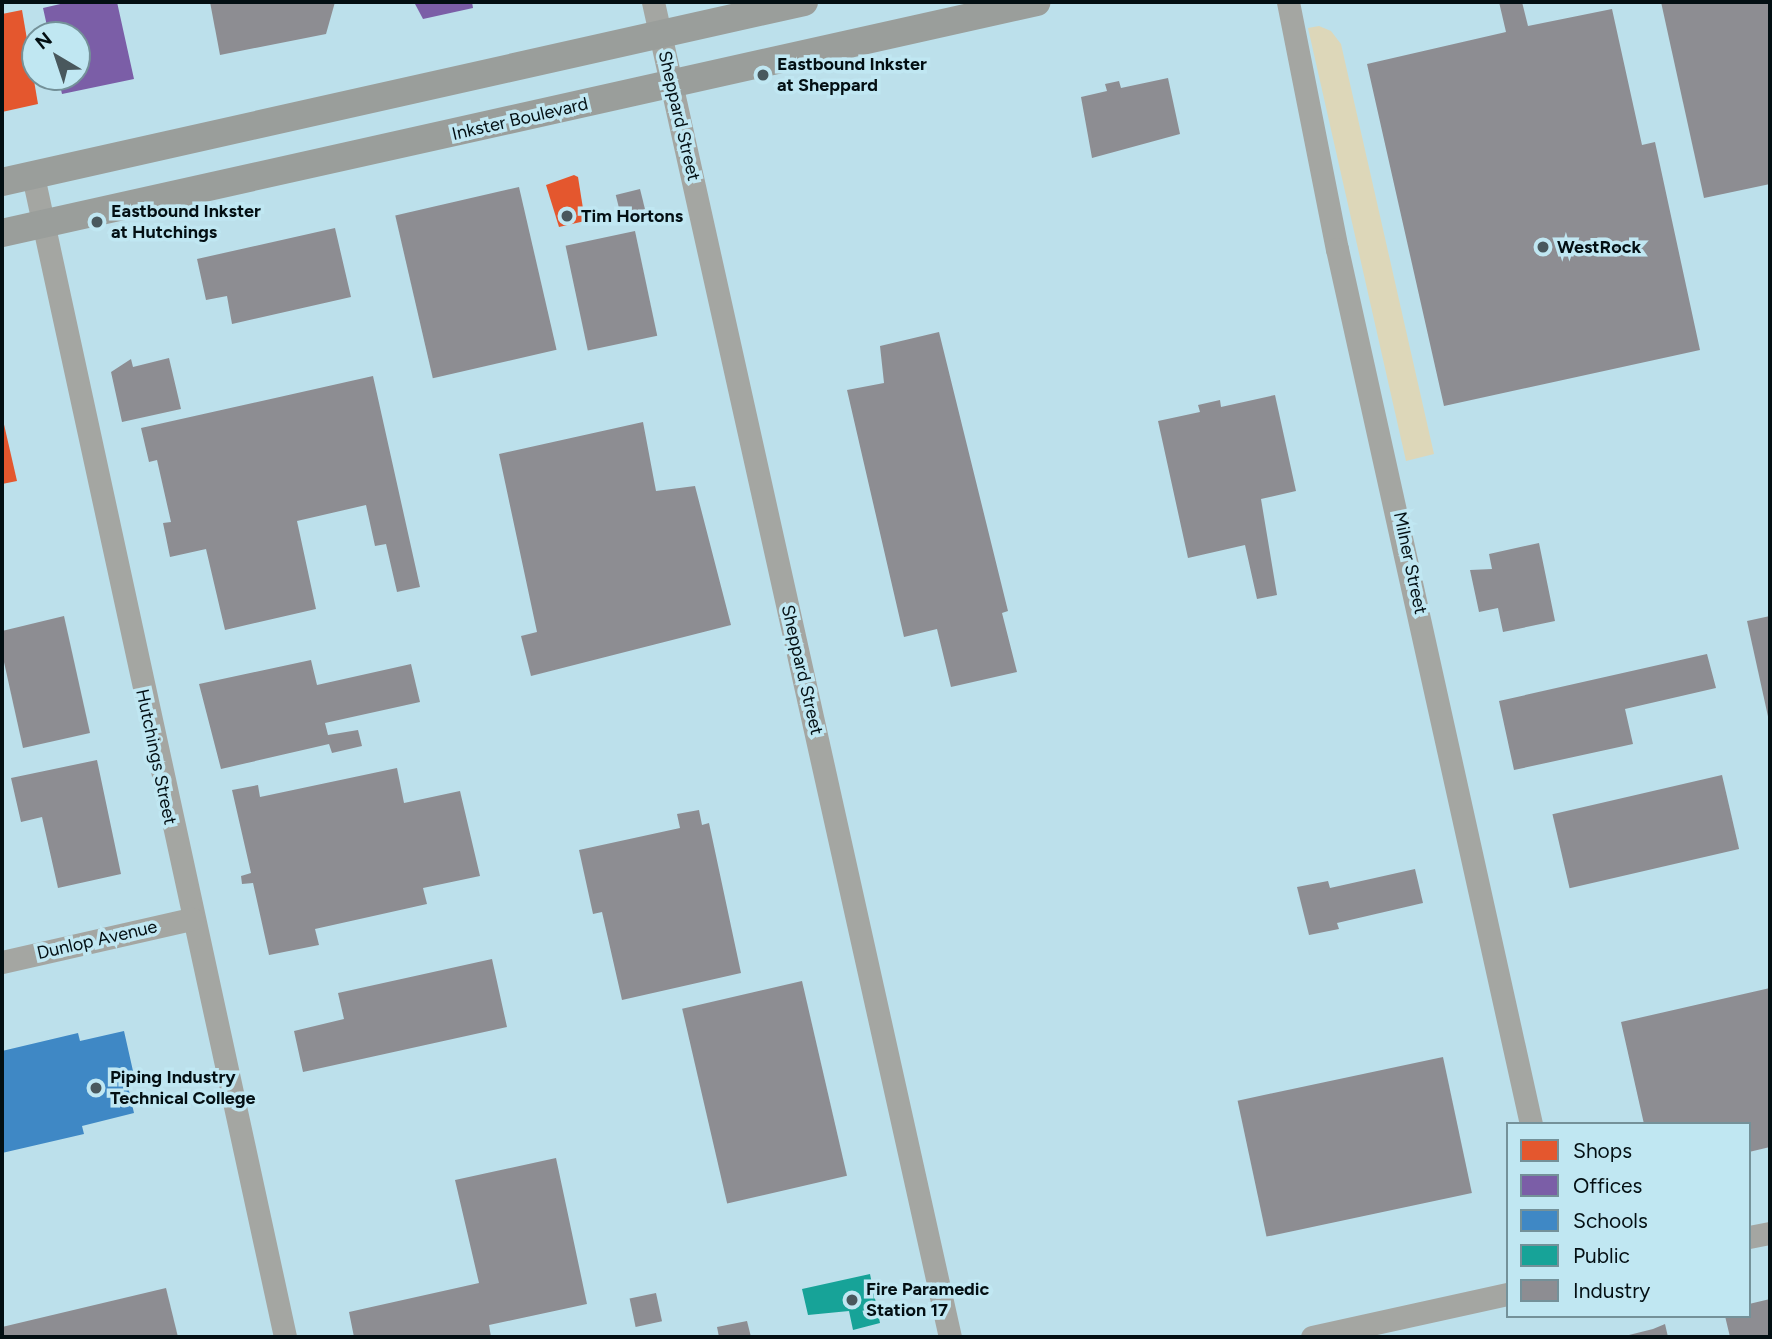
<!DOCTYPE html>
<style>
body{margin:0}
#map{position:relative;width:1772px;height:1339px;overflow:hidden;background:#cbe1e7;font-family:Figtree,sans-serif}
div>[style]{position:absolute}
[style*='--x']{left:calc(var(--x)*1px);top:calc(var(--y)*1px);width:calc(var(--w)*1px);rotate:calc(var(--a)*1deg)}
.built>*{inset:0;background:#bce0eb}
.green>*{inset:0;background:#ddd7b9}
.shops>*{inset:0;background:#e4572e}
.offices>*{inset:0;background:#7b5ea7}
.schools>*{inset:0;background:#3f88c5}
.public>*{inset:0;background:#17a398}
.industry>*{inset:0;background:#8d8d92;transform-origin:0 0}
.minor>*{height:23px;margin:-11.5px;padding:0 11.5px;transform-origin:11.5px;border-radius:11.5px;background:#a4a6a2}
.major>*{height:28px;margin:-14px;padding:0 14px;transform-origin:14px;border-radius:14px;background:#9a9e9b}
.dots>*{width:19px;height:19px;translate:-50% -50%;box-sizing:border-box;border:4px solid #c0e7f2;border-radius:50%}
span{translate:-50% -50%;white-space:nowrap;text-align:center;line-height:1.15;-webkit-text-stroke:7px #c0e7f2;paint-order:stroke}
.poi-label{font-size:18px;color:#030f13;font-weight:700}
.left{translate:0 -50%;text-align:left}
.street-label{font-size:18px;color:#030f13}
.frame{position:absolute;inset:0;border:4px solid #030f13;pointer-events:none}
.legend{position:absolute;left:1506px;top:1122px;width:245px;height:196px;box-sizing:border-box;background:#c0e7f2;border:2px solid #749199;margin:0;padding:9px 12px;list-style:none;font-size:21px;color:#030f13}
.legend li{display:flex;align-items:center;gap:14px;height:35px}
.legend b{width:35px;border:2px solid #749199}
.north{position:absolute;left:21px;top:21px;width:70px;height:70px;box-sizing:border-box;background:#c0e7f2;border:2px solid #749199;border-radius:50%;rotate:321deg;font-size:19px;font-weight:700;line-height:28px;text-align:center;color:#030f13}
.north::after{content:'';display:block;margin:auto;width:24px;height:32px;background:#49585d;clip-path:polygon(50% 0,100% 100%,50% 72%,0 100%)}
</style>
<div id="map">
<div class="built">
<div style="clip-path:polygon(evenodd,2px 2px,1770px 2px,1770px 1337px,2px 1337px,2px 2px,35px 35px,77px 35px,77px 77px,35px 77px,35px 35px,2px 2px,1508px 1124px,1749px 1124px,1749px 1316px,1508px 1316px,1508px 1124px)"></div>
</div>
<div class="green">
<div style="clip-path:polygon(1319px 26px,1331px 31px,1341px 44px,1434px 454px,1406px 461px,1308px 28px)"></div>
</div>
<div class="shops">
<div style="clip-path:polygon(22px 10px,38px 104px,2px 112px,2px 14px)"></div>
<div style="clip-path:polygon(574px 175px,578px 177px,585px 221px,559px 227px,546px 185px)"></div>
<div style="clip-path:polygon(3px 420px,17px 481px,2px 484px,2px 421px)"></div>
</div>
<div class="offices">
<div style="clip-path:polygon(69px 2px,117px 2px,134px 79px,62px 94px,58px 77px,77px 77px,77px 35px,49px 35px,43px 8px)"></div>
<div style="clip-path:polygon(414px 2px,472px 2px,473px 8px,423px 19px)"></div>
</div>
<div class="schools">
<div style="clip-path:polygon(124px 1031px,133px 1071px,125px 1073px,134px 1113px,82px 1126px,84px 1134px,2px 1153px,2px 1051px,78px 1033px,80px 1041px)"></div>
</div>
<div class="public">
<div style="clip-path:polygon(870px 1274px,880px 1323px,853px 1330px,849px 1311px,808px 1315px,802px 1289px)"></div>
</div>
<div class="industry">
<div style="clip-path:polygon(210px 2px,335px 2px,326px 34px,220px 55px)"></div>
<div style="clip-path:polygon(1499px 2px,1522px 2px,1528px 26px,1612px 9px,1642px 145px,1655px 142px,1700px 350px,1444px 406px,1367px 64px,1506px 32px)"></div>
<div style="clip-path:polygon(1661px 2px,1768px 2px,1770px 184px,1704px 198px)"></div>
<div style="clip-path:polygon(1168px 78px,1180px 134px,1092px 158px,1081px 97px,1107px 91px,1105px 84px,1119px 81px,1121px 88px)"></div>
<div style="left:519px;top:187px;width:167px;height:127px;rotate:77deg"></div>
<div style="left:640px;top:189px;width:21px;height:25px;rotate:76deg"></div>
<div style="clip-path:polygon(335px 228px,351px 297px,232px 324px,227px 296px,206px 300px,197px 259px)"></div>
<div style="left:635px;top:231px;width:107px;height:71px;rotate:78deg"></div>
<div style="clip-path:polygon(939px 332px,1008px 611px,1002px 613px,1017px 672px,951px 687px,937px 629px,904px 637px,847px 390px,884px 383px,880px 346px)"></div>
<div style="clip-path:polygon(169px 358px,181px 409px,122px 422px,111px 372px,131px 359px,133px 367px)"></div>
<div style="clip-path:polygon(373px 376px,420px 587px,397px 592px,386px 544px,375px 546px,366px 505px,297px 521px,316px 609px,225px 630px,206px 549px,170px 557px,163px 523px,171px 522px,157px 460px,149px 462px,141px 428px)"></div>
<div style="clip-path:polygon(1275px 395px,1296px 491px,1261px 499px,1277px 595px,1257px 599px,1245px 545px,1188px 558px,1158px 421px,1200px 412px,1198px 405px,1220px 400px,1221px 407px)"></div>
<div style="clip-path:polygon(643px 422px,656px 491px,695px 486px,731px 625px,531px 676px,521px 636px,537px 632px,499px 454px)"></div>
<div style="clip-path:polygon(1539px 543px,1555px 621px,1503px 632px,1498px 608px,1479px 612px,1470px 570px,1492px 569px,1489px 554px)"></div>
<div style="clip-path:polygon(64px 616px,90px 733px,23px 748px,2px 653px,2px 631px)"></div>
<div style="clip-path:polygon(1770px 616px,1770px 721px,1769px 721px,1747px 621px)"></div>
<div style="clip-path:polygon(1707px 654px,1716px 688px,1625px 709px,1633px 744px,1514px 770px,1499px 701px)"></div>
<div style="clip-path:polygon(311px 660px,317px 685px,411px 664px,420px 702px,325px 723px,328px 735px,358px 730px,362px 746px,332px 753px,329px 744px,221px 769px,199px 684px)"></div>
<div style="clip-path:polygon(97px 760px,121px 874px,58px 888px,42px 817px,21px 822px,11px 778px)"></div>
<div style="clip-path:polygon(397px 768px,404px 803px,460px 791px,480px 876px,423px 888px,427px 904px,315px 929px,319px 945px,269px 955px,253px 883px,242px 884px,241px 876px,251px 873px,232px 790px,258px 785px,260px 797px)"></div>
<div style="left:1722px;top:775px;width:76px;height:174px;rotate:77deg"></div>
<div style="clip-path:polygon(699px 810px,702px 825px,709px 823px,741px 973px,622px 1000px,602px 912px,593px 914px,579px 850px,680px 828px,677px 814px)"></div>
<div style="clip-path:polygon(1415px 869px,1423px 903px,1337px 923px,1339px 929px,1309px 935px,1297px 887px,1328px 881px,1330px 888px)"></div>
<div style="clip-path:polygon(492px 959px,507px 1027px,303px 1072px,294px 1031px,344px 1019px,338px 993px)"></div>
<div style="left:802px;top:981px;width:200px;height:123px;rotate:77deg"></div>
<div style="clip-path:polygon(1770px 988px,1770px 1147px,1749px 1152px,1749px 1124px,1644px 1124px,1621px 1022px)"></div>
<div style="left:1443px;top:1057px;width:139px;height:210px;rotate:78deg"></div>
<div style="clip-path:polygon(556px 1158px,587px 1304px,489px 1325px,491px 1337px,354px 1337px,349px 1312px,479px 1283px,455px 1180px)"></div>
<div style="clip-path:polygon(166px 1288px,178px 1337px,2px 1337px,2px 1327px)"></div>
<div style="left:656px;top:1293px;width:29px;height:27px;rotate:78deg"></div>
<div style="clip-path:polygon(1770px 1299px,1770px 1337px,1730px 1337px,1725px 1316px,1749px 1316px,1749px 1304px)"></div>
<div style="clip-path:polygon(747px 1321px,751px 1337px,719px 1337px,717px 1327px)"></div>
<div style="clip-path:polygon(1665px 1324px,1668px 1337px,1621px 1337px,1653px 1329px)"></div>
</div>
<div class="minor">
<div style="--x:653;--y:2;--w:1368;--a:77.46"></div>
<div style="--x:1288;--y:2;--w:252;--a:78.8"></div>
<div style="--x:1337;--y:249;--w:896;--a:77.5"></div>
<div style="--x:33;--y:176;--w:1188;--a:77.75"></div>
<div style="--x:2;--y:962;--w:195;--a:-12.8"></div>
<div style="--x:1749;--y:1237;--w:21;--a:-11"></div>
<div style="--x:1312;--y:1337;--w:201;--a:-12.4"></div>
</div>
<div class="major">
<div style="--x:2;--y:182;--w:822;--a:-12.65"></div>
<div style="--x:2;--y:233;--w:1060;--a:-12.58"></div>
</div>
<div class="dots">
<div style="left:763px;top:75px;background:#49585d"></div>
<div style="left:567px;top:216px;background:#49585d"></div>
<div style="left:97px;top:222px;background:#49585d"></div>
<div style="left:1543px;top:247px;background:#49585d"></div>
<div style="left:96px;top:1088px;background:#49585d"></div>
<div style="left:852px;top:1300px;background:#49585d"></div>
</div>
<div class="poi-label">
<span class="left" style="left:777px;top:75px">Eastbound Inkster<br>at Sheppard</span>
<span class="left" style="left:111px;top:222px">Eastbound Inkster<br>at Hutchings</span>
<span class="left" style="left:581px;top:216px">Tim Hortons</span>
<span class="left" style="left:1557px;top:247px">WestRock</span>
<span class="left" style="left:110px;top:1088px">Piping Industry<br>Technical College</span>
<span class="left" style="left:866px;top:1300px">Fire Paramedic<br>Station 17</span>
</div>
<div class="street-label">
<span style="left:679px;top:116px;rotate:77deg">Sheppard Street</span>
<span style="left:520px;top:119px;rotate:-13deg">Inkster Boulevard</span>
<span style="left:1410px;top:563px;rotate:78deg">Milner Street</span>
<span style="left:802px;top:670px;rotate:77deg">Sheppard Street</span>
<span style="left:156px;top:757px;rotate:78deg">Hutchings Street</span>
<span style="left:97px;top:940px;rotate:-13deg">Dunlop Avenue</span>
</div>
<div class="frame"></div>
<ul class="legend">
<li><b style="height:19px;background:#e4572e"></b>Shops</li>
<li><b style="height:19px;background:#7b5ea7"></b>Offices</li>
<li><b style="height:19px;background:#3f88c5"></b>Schools</li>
<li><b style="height:19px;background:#17a398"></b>Public</li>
<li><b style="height:19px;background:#8d8d92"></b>Industry</li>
</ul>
<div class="north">N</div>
</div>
